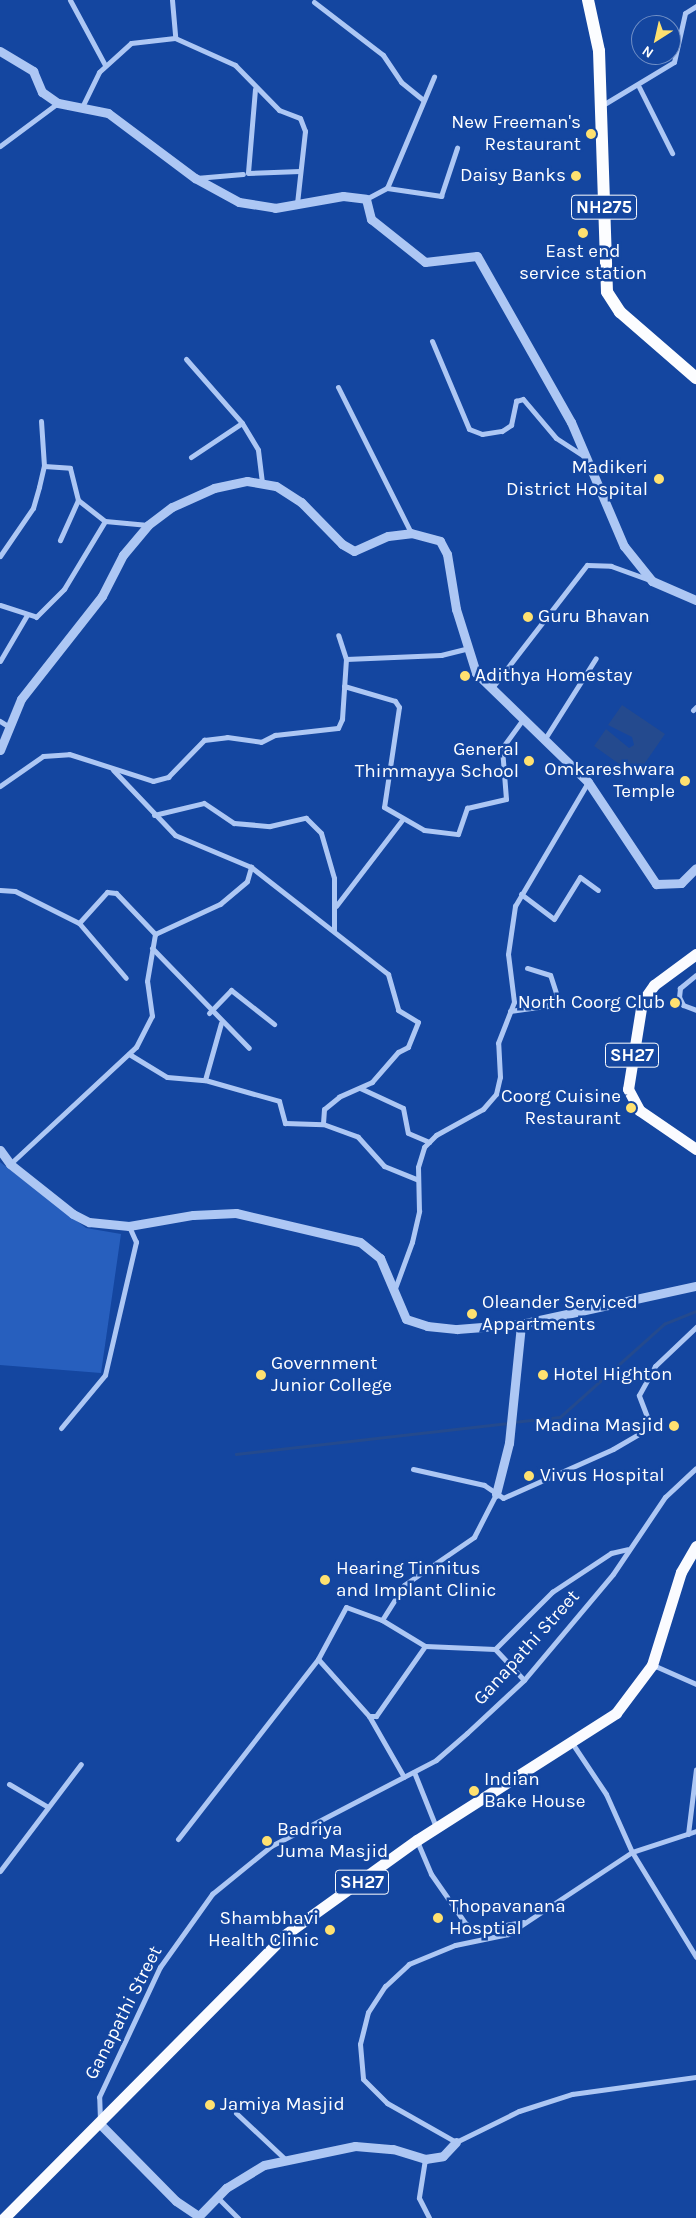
<!DOCTYPE html>
<style>
body{margin:0}
#map{position:relative;width:696px;height:2218px;overflow:hidden;background:#1446a0;font-family:Karla,sans-serif}
div>[style]{position:absolute}
[style*='--x']{left:calc(var(--x)*1px);top:calc(var(--y)*1px);width:calc(var(--w)*1px);rotate:calc(var(--a)*1deg)}
.green>*{inset:0;background:#275fbe}
.water>*{inset:0;background:#244a8e}
.stream>*{height:2.5px;margin:-1.25px;padding:0 1.25px;transform-origin:1.25px;border-radius:1.25px;background:#244a8e}
.minor>*{height:5px;margin:-2.5px;padding:0 2.5px;transform-origin:2.5px;border-radius:2.5px;background:#adc7f4}
.tertiary>*{height:9px;margin:-4.5px;padding:0 4.5px;transform-origin:4.5px;border-radius:4.5px;background:#adc7f4}
.primary>*{height:11px;margin:-5.5px;padding:0 5.5px;transform-origin:5.5px;border-radius:5.5px;background:#fafbff}
.trunk>*{height:12px;margin:-6px;padding:0 6px;transform-origin:6px;border-radius:6px;background:#fcfdff}
.dots>*{width:14px;height:14px;translate:-50% -50%;box-sizing:border-box;border:2px solid #1446a0;border-radius:50%}
span{translate:-50% -50%;white-space:nowrap;text-align:center;line-height:1.15;-webkit-text-stroke:5px #1446a0;paint-order:stroke}
.shield-label span{padding:1px 4px;background:#1446a0;border:1px solid;border-radius:4px;-webkit-text-stroke-width:0}
.shield-label{font-size:18px;color:#fff;font-weight:700}
.poi-label{font-size:19px;color:#fff}
.right{translate:-100% -50%;text-align:right}
.left{translate:0 -50%;text-align:left}
.street-label{font-size:19px;color:#fff}
.north{position:absolute;left:631px;top:15px;width:50px;height:50px;box-sizing:border-box;background:#1446a0;border:1px solid #7290c6;border-radius:50%;rotate:215deg;font-size:14px;font-weight:700;line-height:20px;text-align:center;color:#fff}
.north::after{content:'';display:block;margin:auto;width:18px;height:22px;background:#ffe170;clip-path:polygon(50% 0,100% 100%,50% 72%,0 100%)}
</style>
<div id="map">
<div class="green">
<div style="clip-path:polygon(0 1162px,86px 1228px,121px 1234px,101px 1373px,0 1365px)"></div>
</div>
<div class="water">
<div style="clip-path:polygon(622px 705px,665px 734px,636px 776px,594px 746px,606px 729px,629px 748px,634px 745px,632px 737px,608px 725px)"></div>
</div>
<div class="stream">
<div style="--x:513;--y:1422;--w:47;--a:-6.1"></div>
<div style="--x:560;--y:1417;--w:140;--a:-41.8"></div>
<div style="--x:664;--y:1324;--w:35;--a:-22"></div>
<div style="--x:236;--y:1454;--w:274;--a:-6.5"></div>
</div>
<div class="minor">
<div style="--x:70;--y:0;--w:74;--a:61.7"></div>
<div style="--x:172;--y:0;--w:38;--a:85"></div>
<div style="--x:314;--y:2;--w:87;--a:37.5"></div>
<div style="--x:383;--y:55;--w:32;--a:56"></div>
<div style="--x:401;--y:82;--w:27;--a:39"></div>
<div style="--x:639;--y:87;--w:74;--a:63.4"></div>
<div style="--x:255;--y:89;--w:84;--a:94.8"></div>
<div style="--x:248;--y:173;--w:52;--a:-2.2"></div>
<div style="--x:83;--y:105;--w:37;--a:-64"></div>
<div style="--x:99;--y:72;--w:43;--a:-42.2"></div>
<div style="--x:131;--y:43;--w:44;--a:-6.5"></div>
<div style="--x:175;--y:38;--w:66;--a:24.2"></div>
<div style="--x:235;--y:65;--w:63;--a:45.6"></div>
<div style="--x:279;--y:110;--w:22;--a:21"></div>
<div style="--x:300;--y:118;--w:14;--a:69"></div>
<div style="--x:305;--y:131;--w:73;--a:96.3"></div>
<div style="--x:601;--y:106;--w:85;--a:-31.1"></div>
<div style="--x:674;--y:62;--w:50;--a:-77.3"></div>
<div style="--x:685;--y:13;--w:13;--a:-32"></div>
<div style="--x:0;--y:146;--w:72;--a:-36.6"></div>
<div style="--x:196;--y:178;--w:47;--a:-4.9"></div>
<div style="--x:387;--y:188;--w:55;--a:8.4"></div>
<div style="--x:441;--y:196;--w:51;--a:-71.6"></div>
<div style="--x:366;--y:199;--w:24;--a:-28"></div>
<div style="--x:387;--y:188;--w:121;--a:-67.1"></div>
<div style="--x:432;--y:341;--w:95;--a:67.2"></div>
<div style="--x:469;--y:429;--w:14;--a:21"></div>
<div style="--x:482;--y:434;--w:20;--a:-9"></div>
<div style="--x:502;--y:431;--w:11;--a:-34"></div>
<div style="--x:511;--y:425;--w:25;--a:-78"></div>
<div style="--x:516;--y:401;--w:7;--a:-16"></div>
<div style="--x:523;--y:399;--w:51;--a:49.8"></div>
<div style="--x:556;--y:438;--w:33;--a:33"></div>
<div style="--x:186;--y:359;--w:85;--a:48.8"></div>
<div style="--x:242;--y:423;--w:31;--a:59"></div>
<div style="--x:258;--y:450;--w:33;--a:83"></div>
<div style="--x:338;--y:387;--w:163;--a:63.4"></div>
<div style="--x:191;--y:457;--w:61;--a:-33.7"></div>
<div style="--x:44;--y:466;--w:26;--a:4"></div>
<div style="--x:70;--y:468;--w:33;--a:76"></div>
<div style="--x:78;--y:500;--w:44;--a:114.2"></div>
<div style="--x:78;--y:500;--w:34;--a:38"></div>
<div style="--x:0;--y:556;--w:58;--a:-55.5"></div>
<div style="--x:33;--y:508;--w:22;--a:-74"></div>
<div style="--x:39;--y:487;--w:22;--a:-77"></div>
<div style="--x:44;--y:466;--w:45;--a:-93.8"></div>
<div style="--x:0;--y:605;--w:38;--a:18"></div>
<div style="--x:36;--y:617;--w:40;--a:-45"></div>
<div style="--x:64;--y:589;--w:79;--a:-58.9"></div>
<div style="--x:105;--y:521;--w:43;--a:5.3"></div>
<div style="--x:346;--y:659;--w:95;--a:-2.4"></div>
<div style="--x:441;--y:655;--w:29;--a:-14"></div>
<div style="--x:0;--y:661;--w:53;--a:-59.6"></div>
<div style="--x:344;--y:686;--w:53;--a:16.4"></div>
<div style="--x:395;--y:701;--w:7;--a:56"></div>
<div style="--x:399;--y:707;--w:101;--a:98.5"></div>
<div style="--x:384;--y:807;--w:46;--a:29.9"></div>
<div style="--x:424;--y:830;--w:34;--a:7"></div>
<div style="--x:458;--y:834;--w:28;--a:-71"></div>
<div style="--x:467;--y:808;--w:40;--a:-13"></div>
<div style="--x:506;--y:799;--w:51;--a:-94.5"></div>
<div style="--x:502;--y:748;--w:36;--a:-54"></div>
<div style="--x:491;--y:689;--w:157;--a:-52.3"></div>
<div style="--x:587;--y:565;--w:24;--a:2"></div>
<div style="--x:611;--y:566;--w:41;--a:19.7"></div>
<div style="--x:693;--y:710;--w:4;--a:-45"></div>
<div style="--x:0;--y:721;--w:9;--a:32"></div>
<div style="--x:546;--y:737;--w:93;--a:-57.7"></div>
<div style="--x:0;--y:786;--w:52;--a:-34.9"></div>
<div style="--x:43;--y:756;--w:26;--a:-4"></div>
<div style="--x:69;--y:754;--w:88;--a:17.8"></div>
<div style="--x:153;--y:781;--w:16;--a:-15"></div>
<div style="--x:168;--y:777;--w:52;--a:-45.8"></div>
<div style="--x:204;--y:740;--w:23;--a:-7"></div>
<div style="--x:227;--y:737;--w:34;--a:8"></div>
<div style="--x:261;--y:742;--w:16;--a:-27"></div>
<div style="--x:275;--y:735;--w:63;--a:-6.3"></div>
<div style="--x:338;--y:728;--w:10;--a:-66"></div>
<div style="--x:342;--y:719;--w:60;--a:-86.2"></div>
<div style="--x:346;--y:659;--w:25;--a:-108"></div>
<div style="--x:154;--y:815;--w:51;--a:-13.5"></div>
<div style="--x:204;--y:803;--w:36;--a:34"></div>
<div style="--x:234;--y:823;--w:36;--a:5"></div>
<div style="--x:270;--y:826;--w:37;--a:-13"></div>
<div style="--x:306;--y:818;--w:21;--a:45"></div>
<div style="--x:321;--y:833;--w:47;--a:73.9"></div>
<div style="--x:334;--y:878;--w:52;--a:90"></div>
<div style="--x:251;--y:867;--w:174;--a:38"></div>
<div style="--x:388;--y:974;--w:37;--a:74"></div>
<div style="--x:398;--y:1010;--w:23;--a:31"></div>
<div style="--x:418;--y:1022;--w:27;--a:112"></div>
<div style="--x:408;--y:1047;--w:11;--a:153"></div>
<div style="--x:398;--y:1052;--w:40;--a:131"></div>
<div style="--x:372;--y:1082;--w:36;--a:156"></div>
<div style="--x:339;--y:1097;--w:19;--a:141"></div>
<div style="--x:324;--y:1109;--w:15;--a:94"></div>
<div style="--x:0;--y:890;--w:15;--a:4"></div>
<div style="--x:15;--y:891;--w:72;--a:26.6"></div>
<div style="--x:79;--y:923;--w:72;--a:49.5"></div>
<div style="--x:521;--y:894;--w:41;--a:37.1"></div>
<div style="--x:554;--y:919;--w:49;--a:-58.2"></div>
<div style="--x:580;--y:877;--w:22;--a:36"></div>
<div style="--x:336;--y:906;--w:108;--a:-52.5"></div>
<div style="--x:79;--y:923;--w:42;--a:-47.9"></div>
<div style="--x:107;--y:892;--w:9;--a:6"></div>
<div style="--x:116;--y:893;--w:57;--a:46.4"></div>
<div style="--x:152;--y:948;--w:139;--a:45.9"></div>
<div style="--x:696;--y:975;--w:21;--a:141"></div>
<div style="--x:680;--y:988;--w:9;--a:96"></div>
<div style="--x:679;--y:997;--w:9;--a:63"></div>
<div style="--x:683;--y:1005;--w:14;--a:21"></div>
<div style="--x:510;--y:1011;--w:37;--a:-8"></div>
<div style="--x:547;--y:1006;--w:14;--a:-45"></div>
<div style="--x:557;--y:996;--w:22;--a:-108"></div>
<div style="--x:550;--y:975;--w:24;--a:-163"></div>
<div style="--x:209;--y:1013;--w:32;--a:-46"></div>
<div style="--x:231;--y:990;--w:55;--a:38.3"></div>
<div style="--x:221;--y:1023;--w:59;--a:105.7"></div>
<div style="--x:205;--y:1080;--w:77;--a:15.8"></div>
<div style="--x:279;--y:1101;--w:23;--a:75"></div>
<div style="--x:285;--y:1123;--w:38;--a:2"></div>
<div style="--x:323;--y:1124;--w:37;--a:20"></div>
<div style="--x:358;--y:1137;--w:39;--a:48"></div>
<div style="--x:384;--y:1166;--w:35;--a:22"></div>
<div style="--x:129;--y:1054;--w:44;--a:31.2"></div>
<div style="--x:167;--y:1077;--w:38;--a:5"></div>
<div style="--x:360;--y:1088;--w:47;--a:24.9"></div>
<div style="--x:403;--y:1108;--w:25;--a:79"></div>
<div style="--x:408;--y:1133;--w:23;--a:23"></div>
<div style="--x:10;--y:1164;--w:172;--a:-42.9"></div>
<div style="--x:136;--y:1047;--w:35;--a:-63"></div>
<div style="--x:152;--y:1016;--w:35;--a:-98"></div>
<div style="--x:147;--y:981;--w:48;--a:-80.3"></div>
<div style="--x:155;--y:934;--w:72;--a:-24.8"></div>
<div style="--x:220;--y:904;--w:35;--a:-40"></div>
<div style="--x:247;--y:881;--w:15;--a:-74"></div>
<div style="--x:251;--y:867;--w:82;--a:-157.2"></div>
<div style="--x:175;--y:835;--w:90;--a:-133.6"></div>
<div style="--x:394;--y:1291;--w:52;--a:-69.8"></div>
<div style="--x:412;--y:1242;--w:32;--a:-77"></div>
<div style="--x:419;--y:1211;--w:44;--a:-91.3"></div>
<div style="--x:418;--y:1167;--w:21;--a:-73"></div>
<div style="--x:424;--y:1147;--w:17;--a:-45"></div>
<div style="--x:436;--y:1135;--w:54;--a:-29"></div>
<div style="--x:483;--y:1109;--w:20;--a:-49"></div>
<div style="--x:496;--y:1094;--w:17;--a:-77"></div>
<div style="--x:500;--y:1077;--w:34;--a:-93"></div>
<div style="--x:498;--y:1043;--w:44;--a:-68.7"></div>
<div style="--x:514;--y:1002;--w:48;--a:-97.1"></div>
<div style="--x:508;--y:954;--w:49;--a:-81.7"></div>
<div style="--x:515;--y:906;--w:144;--a:-59.5"></div>
<div style="--x:61;--y:1428;--w:69;--a:-50.3"></div>
<div style="--x:105;--y:1375;--w:137;--a:-76.9"></div>
<div style="--x:136;--y:1242;--w:17;--a:-114"></div>
<div style="--x:413;--y:1469;--w:73;--a:12.7"></div>
<div style="--x:484;--y:1485;--w:23;--a:34"></div>
<div style="--x:503;--y:1498;--w:120;--a:-24"></div>
<div style="--x:613;--y:1449;--w:44;--a:-30.1"></div>
<div style="--x:651;--y:1427;--w:34;--a:-111"></div>
<div style="--x:639;--y:1395;--w:33;--a:-61"></div>
<div style="--x:655;--y:1366;--w:57;--a:-43.6"></div>
<div style="--x:382;--y:1620;--w:41;--a:-57.8"></div>
<div style="--x:404;--y:1585;--w:85;--a:-34.4"></div>
<div style="--x:474;--y:1537;--w:48;--a:-62.9"></div>
<div style="--x:495;--y:1649;--w:42;--a:46.9"></div>
<div style="--x:318;--y:1659;--w:59;--a:-61.7"></div>
<div style="--x:346;--y:1607;--w:38;--a:20"></div>
<div style="--x:382;--y:1620;--w:50;--a:31.2"></div>
<div style="--x:653;--y:1665;--w:47;--a:23.8"></div>
<div style="--x:369;--y:1716;--w:70;--a:60.2"></div>
<div style="--x:572;--y:1743;--w:61;--a:56.3"></div>
<div style="--x:606;--y:1794;--w:64;--a:65.9"></div>
<div style="--x:632;--y:1852;--w:123;--a:58.6"></div>
<div style="--x:414;--y:1772;--w:59;--a:68.2"></div>
<div style="--x:9;--y:1784;--w:45;--a:30.5"></div>
<div style="--x:696;--y:1831;--w:67;--a:161.8"></div>
<div style="--x:632;--y:1852;--w:149;--a:146.5"></div>
<div style="--x:508;--y:1934;--w:54;--a:168.3"></div>
<div style="--x:455;--y:1945;--w:50;--a:157.6"></div>
<div style="--x:409;--y:1964;--w:33;--a:137"></div>
<div style="--x:385;--y:1986;--w:31;--a:123"></div>
<div style="--x:368;--y:2012;--w:33;--a:104"></div>
<div style="--x:360;--y:2044;--w:35;--a:85"></div>
<div style="--x:363;--y:2079;--w:34;--a:45"></div>
<div style="--x:387;--y:2103;--w:79;--a:29.5"></div>
<div style="--x:456;--y:2142;--w:70;--a:-26.2"></div>
<div style="--x:519;--y:2111;--w:56;--a:-17.8"></div>
<div style="--x:572;--y:2094;--w:125;--a:-7.8"></div>
<div style="--x:688;--y:1834;--w:65;--a:-83"></div>
<div style="--x:178;--y:1839;--w:228;--a:-52.1"></div>
<div style="--x:318;--y:1659;--w:76;--a:48.2"></div>
<div style="--x:369;--y:1716;--w:7;--a:0"></div>
<div style="--x:376;--y:1716;--w:85;--a:-55"></div>
<div style="--x:425;--y:1646;--w:70;--a:2.5"></div>
<div style="--x:495;--y:1649;--w:81;--a:-45"></div>
<div style="--x:552;--y:1592;--w:71;--a:-33.5"></div>
<div style="--x:611;--y:1553;--w:17;--a:-13"></div>
<div style="--x:417;--y:1841;--w:36;--a:67"></div>
<div style="--x:431;--y:1874;--w:60;--a:55.2"></div>
<div style="--x:465;--y:1923;--w:12;--a:35"></div>
<div style="--x:475;--y:1930;--w:49;--a:-9.5"></div>
<div style="--x:0;--y:1871;--w:134;--a:-52.9"></div>
<div style="--x:236;--y:2113;--w:69;--a:43.2"></div>
<div style="--x:100;--y:2120;--w:23;--a:-92"></div>
<div style="--x:99;--y:2097;--w:144;--a:-64.9"></div>
<div style="--x:160;--y:1967;--w:90;--a:-54.5"></div>
<div style="--x:212;--y:1894;--w:76;--a:-39.1"></div>
<div style="--x:271;--y:1846;--w:186;--a:-27.5"></div>
<div style="--x:436;--y:1760;--w:41;--a:-41.1"></div>
<div style="--x:467;--y:1733;--w:78;--a:-42.9"></div>
<div style="--x:524;--y:1680;--w:138;--a:-50"></div>
<div style="--x:613;--y:1574;--w:93;--a:-56"></div>
<div style="--x:665;--y:1497;--w:42;--a:-43.1"></div>
<div style="--x:425;--y:2159;--w:39;--a:99"></div>
<div style="--x:419;--y:2198;--w:22;--a:63"></div>
<div style="--x:217;--y:2197;--w:30;--a:45"></div>
</div>
<div class="tertiary">
<div style="--x:0;--y:51;--w:39;--a:31"></div>
<div style="--x:33;--y:71;--w:23;--a:67"></div>
<div style="--x:42;--y:92;--w:19;--a:35"></div>
<div style="--x:58;--y:103;--w:51;--a:11.3"></div>
<div style="--x:108;--y:113;--w:109;--a:36.8"></div>
<div style="--x:195;--y:178;--w:50;--a:28.6"></div>
<div style="--x:239;--y:202;--w:36;--a:9"></div>
<div style="--x:275;--y:208;--w:69;--a:-10"></div>
<div style="--x:343;--y:196;--w:23;--a:7"></div>
<div style="--x:366;--y:199;--w:21;--a:76"></div>
<div style="--x:371;--y:219;--w:69;--a:38.5"></div>
<div style="--x:425;--y:262;--w:52;--a:-6.6"></div>
<div style="--x:477;--y:256;--w:191;--a:60.5"></div>
<div style="--x:571;--y:422;--w:135;--a:66.9"></div>
<div style="--x:624;--y:546;--w:45;--a:51.3"></div>
<div style="--x:652;--y:581;--w:48;--a:23.4"></div>
<div style="--x:0;--y:750;--w:55;--a:-67.6"></div>
<div style="--x:21;--y:699;--w:131;--a:-51.8"></div>
<div style="--x:102;--y:596;--w:46;--a:-62.9"></div>
<div style="--x:123;--y:555;--w:39;--a:-50"></div>
<div style="--x:148;--y:525;--w:30;--a:-37"></div>
<div style="--x:172;--y:507;--w:46;--a:-24.3"></div>
<div style="--x:214;--y:488;--w:34;--a:-12"></div>
<div style="--x:247;--y:481;--w:29;--a:10"></div>
<div style="--x:276;--y:486;--w:30;--a:33"></div>
<div style="--x:301;--y:502;--w:59;--a:45.7"></div>
<div style="--x:342;--y:544;--w:14;--a:30"></div>
<div style="--x:354;--y:551;--w:37;--a:-24"></div>
<div style="--x:388;--y:536;--w:23;--a:-7"></div>
<div style="--x:411;--y:533;--w:30;--a:15"></div>
<div style="--x:440;--y:541;--w:15;--a:62"></div>
<div style="--x:447;--y:554;--w:56;--a:80.7"></div>
<div style="--x:456;--y:609;--w:67;--a:72.6"></div>
<div style="--x:476;--y:673;--w:156;--a:44.2"></div>
<div style="--x:588;--y:782;--w:123;--a:56.3"></div>
<div style="--x:656;--y:884;--w:25;--a:-2"></div>
<div style="--x:681;--y:883;--w:21;--a:-45"></div>
<div style="--x:0;--y:1150;--w:17;--a:54"></div>
<div style="--x:10;--y:1164;--w:80;--a:38.4"></div>
<div style="--x:73;--y:1214;--w:18;--a:27"></div>
<div style="--x:89;--y:1222;--w:40;--a:5.7"></div>
<div style="--x:129;--y:1226;--w:65;--a:-9.8"></div>
<div style="--x:193;--y:1215;--w:43;--a:-2.7"></div>
<div style="--x:236;--y:1213;--w:127;--a:13.2"></div>
<div style="--x:360;--y:1242;--w:26;--a:39"></div>
<div style="--x:380;--y:1258;--w:66;--a:66.9"></div>
<div style="--x:406;--y:1319;--w:22;--a:18"></div>
<div style="--x:427;--y:1326;--w:30;--a:6"></div>
<div style="--x:457;--y:1329;--w:64;--a:-4.5"></div>
<div style="--x:521;--y:1324;--w:179;--a:-12.3"></div>
<div style="--x:496;--y:1494;--w:53;--a:-75.7"></div>
<div style="--x:509;--y:1443;--w:120;--a:-84.2"></div>
<div style="--x:100;--y:2124;--w:108;--a:45.4"></div>
<div style="--x:176;--y:2201;--w:27;--a:34"></div>
<div style="--x:197;--y:2218;--w:42;--a:-46"></div>
<div style="--x:226;--y:2188;--w:44;--a:-31.2"></div>
<div style="--x:264;--y:2165;--w:93;--a:-11.8"></div>
<div style="--x:355;--y:2146;--w:38;--a:5"></div>
<div style="--x:393;--y:2149;--w:34;--a:17"></div>
<div style="--x:425;--y:2159;--w:18;--a:-9"></div>
<div style="--x:443;--y:2156;--w:19;--a:-47"></div>
</div>
<div class="primary">
<div style="--x:696;--y:954;--w:52;--a:143.6"></div>
<div style="--x:654;--y:985;--w:21;--a:125"></div>
<div style="--x:642;--y:1002;--w:88;--a:99.1"></div>
<div style="--x:628;--y:1089;--w:24;--a:62"></div>
<div style="--x:639;--y:1110;--w:69;--a:34.4"></div>
<div style="--x:4;--y:2218;--w:400;--a:-45.2"></div>
<div style="--x:286;--y:1934;--w:161;--a:-35.7"></div>
<div style="--x:417;--y:1840;--w:236;--a:-32.5"></div>
<div style="--x:616;--y:1713;--w:60;--a:-53.1"></div>
<div style="--x:652;--y:1665;--w:97;--a:-72.7"></div>
<div style="--x:681;--y:1572;--w:30;--a:-60"></div>
</div>
<div class="trunk">
<div style="--x:588;--y:0;--w:52;--a:77.8"></div>
<div style="--x:599;--y:51;--w:241;--a:88.1"></div>
<div style="--x:607;--y:292;--w:24;--a:57"></div>
<div style="--x:620;--y:312;--w:101;--a:41"></div>
</div>
<div class="dots">
<div style="left:591px;top:134px;background:#ffe170"></div>
<div style="left:576px;top:176px;background:#ffe170"></div>
<div style="left:583px;top:233px;background:#ffe170"></div>
<div style="left:659px;top:479px;background:#ffe170"></div>
<div style="left:528px;top:617px;background:#ffe170"></div>
<div style="left:465px;top:676px;background:#ffe170"></div>
<div style="left:529px;top:761px;background:#ffe170"></div>
<div style="left:685px;top:781px;background:#ffe170"></div>
<div style="left:675px;top:1003px;background:#ffe170"></div>
<div style="left:631px;top:1108px;background:#ffe170"></div>
<div style="left:472px;top:1314px;background:#ffe170"></div>
<div style="left:261px;top:1375px;background:#ffe170"></div>
<div style="left:543px;top:1375px;background:#ffe170"></div>
<div style="left:674px;top:1426px;background:#ffe170"></div>
<div style="left:529px;top:1476px;background:#ffe170"></div>
<div style="left:325px;top:1580px;background:#ffe170"></div>
<div style="left:474px;top:1791px;background:#ffe170"></div>
<div style="left:267px;top:1841px;background:#ffe170"></div>
<div style="left:438px;top:1918px;background:#ffe170"></div>
<div style="left:330px;top:1930px;background:#ffe170"></div>
<div style="left:210px;top:2105px;background:#ffe170"></div>
</div>
<div class="shield-label">
<span style="left:604px;top:207px">NH275</span>
<span style="left:632px;top:1055px">SH27</span>
<span style="left:362px;top:1882px">SH27</span>
</div>
<div class="poi-label">
<span class="right" style="left:581px;top:134px">New Freeman's<br>Restaurant</span>
<span class="right" style="left:566px;top:176px">Daisy Banks</span>
<span style="left:583px;top:263px">East end<br>service station</span>
<span class="right" style="left:648px;top:479px">Madikeri<br>District Hospital</span>
<span class="left" style="left:538px;top:617px">Guru Bhavan</span>
<span class="left" style="left:475px;top:676px">Adithya Homestay</span>
<span class="right" style="left:519px;top:761px">General<br>Thimmayya School</span>
<span class="right" style="left:675px;top:781px">Omkareshwara<br>Temple</span>
<span class="right" style="left:665px;top:1003px">North Coorg Club</span>
<span class="right" style="left:621px;top:1108px">Coorg Cuisine<br>Restaurant</span>
<span class="left" style="left:482px;top:1314px">Oleander Serviced<br>Appartments</span>
<span class="left" style="left:271px;top:1375px">Government<br>Junior College</span>
<span class="left" style="left:553px;top:1375px">Hotel Highton</span>
<span class="right" style="left:664px;top:1426px">Madina Masjid</span>
<span class="left" style="left:540px;top:1476px">Vivus Hospital</span>
<span class="left" style="left:336px;top:1580px">Hearing Tinnitus<br>and Implant Clinic</span>
<span class="left" style="left:484px;top:1791px">Indian<br>Bake House</span>
<span class="left" style="left:277px;top:1841px">Badriya<br>Juma Masjid</span>
<span class="left" style="left:449px;top:1918px">Thopavanana<br>Hosptial</span>
<span class="right" style="left:319px;top:1930px">Shambhavi<br>Health Clinic</span>
<span class="left" style="left:220px;top:2105px">Jamiya Masjid</span>
</div>
<div class="street-label">
<span style="left:527px;top:1648px;rotate:-48deg">Ganapathi Street</span>
<span style="left:124px;top:2013px;rotate:-63deg">Ganapathi Street</span>
</div>
<div class="north">N</div>
</div>
